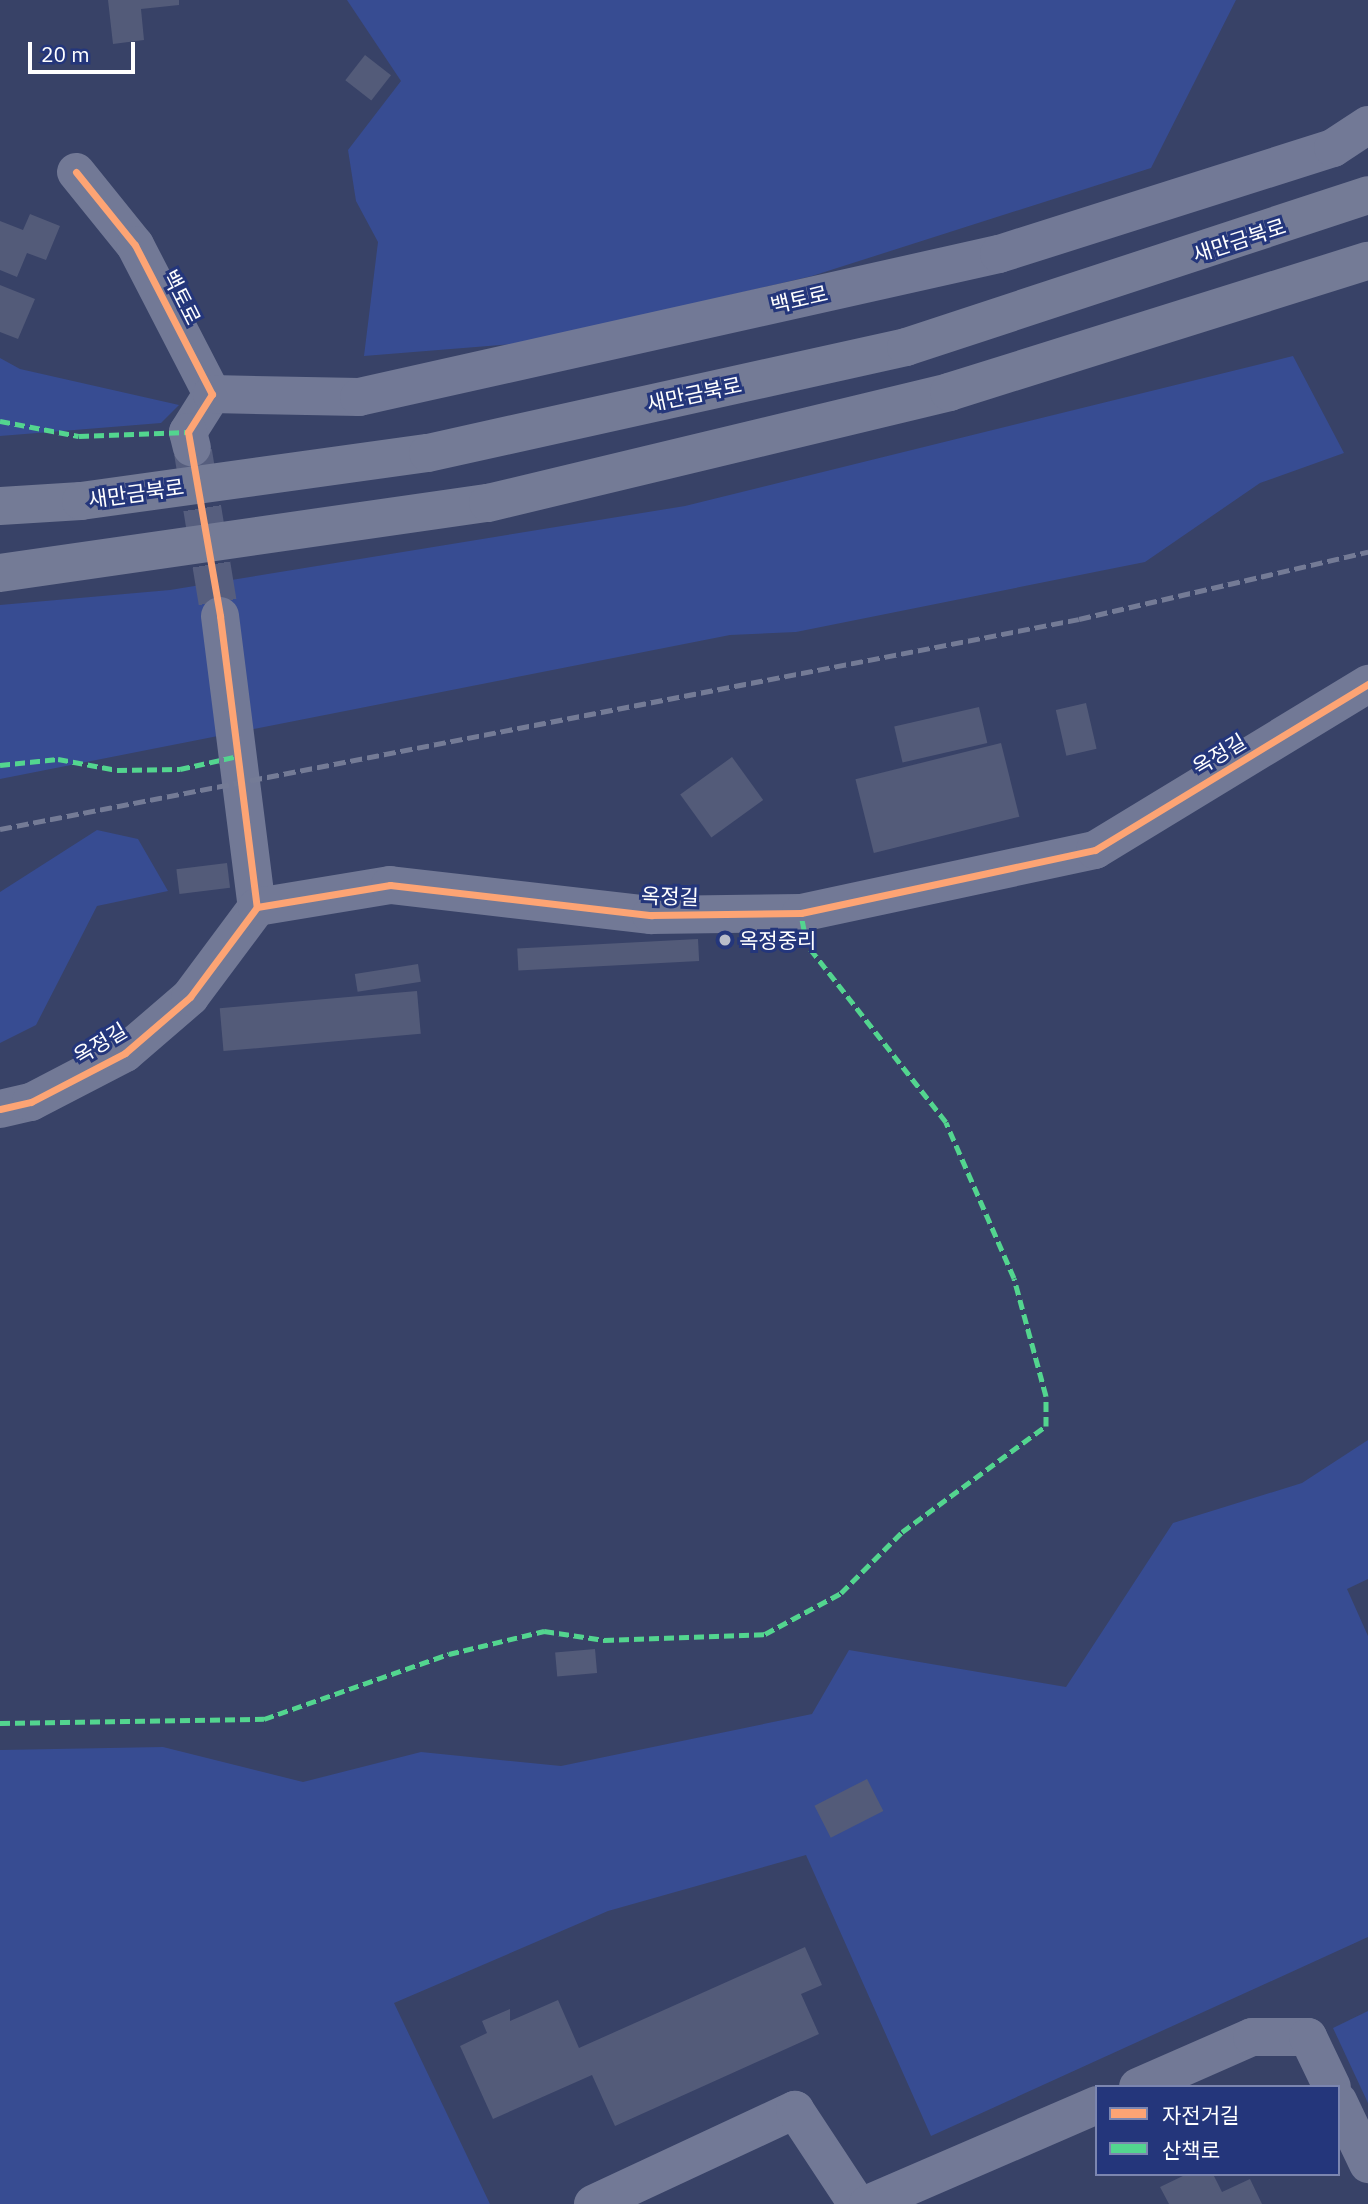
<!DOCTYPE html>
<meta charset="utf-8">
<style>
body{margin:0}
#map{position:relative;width:1368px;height:2204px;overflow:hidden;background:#384267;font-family:"IBM Plex Sans","Noto Sans KR",sans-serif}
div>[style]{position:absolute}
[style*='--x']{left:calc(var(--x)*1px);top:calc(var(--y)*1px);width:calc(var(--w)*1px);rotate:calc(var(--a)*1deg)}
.green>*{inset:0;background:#374c92}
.building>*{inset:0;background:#535b79;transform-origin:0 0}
.minor-tunnel>*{height:38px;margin-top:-19px;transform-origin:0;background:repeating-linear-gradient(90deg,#565e7e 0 38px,transparent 0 57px)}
.minor>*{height:38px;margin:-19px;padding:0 19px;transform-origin:19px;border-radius:19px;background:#727996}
.highway>*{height:38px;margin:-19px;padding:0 19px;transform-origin:19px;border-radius:19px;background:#747b96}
.rail>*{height:5px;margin-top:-2.5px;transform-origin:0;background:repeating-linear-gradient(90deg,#747b96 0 12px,transparent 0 17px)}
.quiet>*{height:5px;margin-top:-2.5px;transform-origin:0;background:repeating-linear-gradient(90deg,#53d58f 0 10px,transparent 0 15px)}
.cycleway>*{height:7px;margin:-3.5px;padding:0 3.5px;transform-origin:3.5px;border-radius:3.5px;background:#fda474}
.dots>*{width:19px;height:19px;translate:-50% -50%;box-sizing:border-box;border:4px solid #24367b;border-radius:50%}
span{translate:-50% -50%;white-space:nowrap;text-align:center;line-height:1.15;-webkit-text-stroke:6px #24367b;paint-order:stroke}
.street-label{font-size:21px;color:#fff}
.poi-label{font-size:21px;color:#fff}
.left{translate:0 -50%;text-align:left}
.legend{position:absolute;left:1095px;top:2085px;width:245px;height:91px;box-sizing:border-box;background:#24367b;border:2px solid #7c86b0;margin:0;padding:9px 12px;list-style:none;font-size:21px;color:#fff}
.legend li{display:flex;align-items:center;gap:14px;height:35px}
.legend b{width:35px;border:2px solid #7c86b0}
.scale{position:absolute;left:28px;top:42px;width:107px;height:32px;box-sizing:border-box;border:4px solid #fff;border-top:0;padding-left:9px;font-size:21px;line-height:24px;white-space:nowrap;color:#fff;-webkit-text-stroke:5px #24367b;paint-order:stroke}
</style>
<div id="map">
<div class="green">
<div style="clip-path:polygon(347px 0,1236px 0,1151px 168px,812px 276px,524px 343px,364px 356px,378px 242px,356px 201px,348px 150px,401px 81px)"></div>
<div style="clip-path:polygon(1293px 356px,1344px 453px,1260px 483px,1145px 562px,796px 632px,730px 635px,0 779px,0 605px,170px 590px,685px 506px)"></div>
<div style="clip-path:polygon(0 358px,20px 369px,179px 405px,161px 423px,0 436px)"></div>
<div style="clip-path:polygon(97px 830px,138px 839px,168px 891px,97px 906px,36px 1025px,0 1043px,0 892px)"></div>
<div style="clip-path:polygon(1368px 1440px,1368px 1579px,1347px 1589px,1368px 1636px,1368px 1937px,931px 2136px,806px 1855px,608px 1911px,394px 2003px,490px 2204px,0 2204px,0 1750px,163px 1747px,303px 1782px,421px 1752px,561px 1766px,812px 1714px,849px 1650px,1066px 1687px,1173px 1523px,1302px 1483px)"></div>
<div style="clip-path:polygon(1368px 2011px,1368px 2103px,1333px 2028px)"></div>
</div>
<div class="building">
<div style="clip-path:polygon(108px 0,179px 0,179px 5px,141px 9px,144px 40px,113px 44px)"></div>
<div style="left:365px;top:55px;width:33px;height:32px;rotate:38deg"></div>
<div style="clip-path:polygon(30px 214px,60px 226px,46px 260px,27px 253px,17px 277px,0 270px,0 221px,23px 230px)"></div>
<div style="clip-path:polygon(0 285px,35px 299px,18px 339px,0 332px)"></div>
<div style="left:1086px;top:703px;width:47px;height:31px;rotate:77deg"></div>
<div style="left:979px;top:707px;width:37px;height:87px;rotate:77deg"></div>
<div style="left:1001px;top:743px;width:76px;height:150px;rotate:76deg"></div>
<div style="left:732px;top:757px;width:53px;height:64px;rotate:54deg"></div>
<div style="left:227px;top:863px;width:25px;height:51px;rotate:83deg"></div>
<div style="left:698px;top:939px;width:22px;height:181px;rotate:87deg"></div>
<div style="left:418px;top:964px;width:18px;height:64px;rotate:81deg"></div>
<div style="left:417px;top:991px;width:43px;height:198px;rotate:85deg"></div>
<div style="left:595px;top:1649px;width:24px;height:40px;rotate:85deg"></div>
<div style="left:867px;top:1779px;width:36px;height:59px;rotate:63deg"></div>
<div style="clip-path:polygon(805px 1947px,822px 1985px,801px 1994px,819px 2034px,615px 2126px,592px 2075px,493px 2119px,460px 2046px,487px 2033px,482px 2021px,510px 2009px,510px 2021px,558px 2000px,579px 2048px)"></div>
<div style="clip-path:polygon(1187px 2174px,1213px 2174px,1222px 2192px,1250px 2179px,1262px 2204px,1169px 2204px,1160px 2187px)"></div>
</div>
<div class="minor-tunnel">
<div style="--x:193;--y:452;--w:166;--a:80.7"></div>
</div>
<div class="minor">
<div style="--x:76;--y:172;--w:94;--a:51.1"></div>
<div style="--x:135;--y:245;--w:168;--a:62.7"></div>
<div style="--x:212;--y:394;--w:45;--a:122.3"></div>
<div style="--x:188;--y:432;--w:16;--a:76"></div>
<div style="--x:212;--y:394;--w:147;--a:1.2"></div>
<div style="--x:359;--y:397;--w:656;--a:-12.6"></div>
<div style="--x:999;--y:254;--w:350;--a:-17.6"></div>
<div style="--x:1333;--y:148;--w:42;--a:-33.3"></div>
<div style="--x:220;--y:616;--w:293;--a:82.8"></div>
<div style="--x:0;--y:1109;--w:32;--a:-13"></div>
<div style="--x:31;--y:1102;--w:106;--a:-27.5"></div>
<div style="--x:125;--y:1053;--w:86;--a:-40.7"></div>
<div style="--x:190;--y:997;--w:112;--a:-53.3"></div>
<div style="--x:257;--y:907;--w:135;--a:-9.4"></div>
<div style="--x:390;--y:885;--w:263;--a:6.6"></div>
<div style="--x:651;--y:915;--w:150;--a:-0.8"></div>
<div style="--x:801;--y:913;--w:301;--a:-12.1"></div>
<div style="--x:1095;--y:850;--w:320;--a:-31.3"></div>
<div style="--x:1138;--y:2087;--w:124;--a:-23.7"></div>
<div style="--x:1252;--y:2037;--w:56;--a:0"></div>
<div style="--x:1308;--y:2037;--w:55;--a:64.4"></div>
<div style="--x:1338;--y:2101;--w:70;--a:64.5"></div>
<div style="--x:593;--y:2204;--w:223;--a:-25"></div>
<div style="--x:795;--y:2110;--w:113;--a:56.6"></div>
<div style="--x:868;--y:2204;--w:249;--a:-23.4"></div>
</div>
<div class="highway">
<div style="--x:0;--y:506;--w:81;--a:-3.5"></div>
<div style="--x:81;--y:501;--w:350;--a:-7.9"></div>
<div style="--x:428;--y:453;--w:490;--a:-12.5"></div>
<div style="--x:906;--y:347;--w:486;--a:-18.2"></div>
<div style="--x:0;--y:573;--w:493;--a:-8.2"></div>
<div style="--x:488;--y:503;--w:474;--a:-13.5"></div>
<div style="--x:949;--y:392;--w:439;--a:-17.4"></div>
</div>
<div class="rail">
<div style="--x:0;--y:829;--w:1099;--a:-11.01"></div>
<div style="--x:1079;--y:619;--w:297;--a:-13.1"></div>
</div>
<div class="quiet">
<div style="--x:0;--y:421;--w:80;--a:10.8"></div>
<div style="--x:79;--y:436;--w:109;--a:-2.1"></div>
<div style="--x:0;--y:765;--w:58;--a:-5.9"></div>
<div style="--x:58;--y:759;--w:60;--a:10.6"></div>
<div style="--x:117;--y:770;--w:63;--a:-0.9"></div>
<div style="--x:180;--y:769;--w:59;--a:-12.6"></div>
<div style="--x:0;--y:1723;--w:264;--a:-0.9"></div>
<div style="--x:264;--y:1719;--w:196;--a:-19.4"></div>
<div style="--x:449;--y:1654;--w:98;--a:-13.6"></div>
<div style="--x:544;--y:1631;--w:61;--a:8.5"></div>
<div style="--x:604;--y:1640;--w:161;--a:-2.1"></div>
<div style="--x:765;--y:1634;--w:86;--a:-28.3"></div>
<div style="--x:841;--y:1593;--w:86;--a:-45"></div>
<div style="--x:902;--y:1532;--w:179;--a:-36.4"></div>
<div style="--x:1046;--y:1426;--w:30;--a:-90"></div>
<div style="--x:1046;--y:1396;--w:122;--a:-105.2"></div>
<div style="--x:1014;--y:1278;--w:170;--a:-113.6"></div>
<div style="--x:946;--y:1122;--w:225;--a:-128.1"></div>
<div style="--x:807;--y:945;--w:33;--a:-101"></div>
</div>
<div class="cycleway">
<div style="--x:76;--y:172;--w:94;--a:51.1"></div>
<div style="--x:135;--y:245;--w:168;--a:62.7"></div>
<div style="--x:212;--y:394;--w:45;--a:122.3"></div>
<div style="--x:188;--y:432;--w:187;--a:80.1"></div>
<div style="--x:220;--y:616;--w:293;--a:82.8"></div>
<div style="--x:0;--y:1109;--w:32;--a:-13"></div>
<div style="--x:31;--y:1102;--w:106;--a:-27.5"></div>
<div style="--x:125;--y:1053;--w:86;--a:-40.7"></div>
<div style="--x:190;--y:997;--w:112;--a:-53.3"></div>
<div style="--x:257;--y:907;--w:135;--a:-9.4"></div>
<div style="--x:390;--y:885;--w:263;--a:6.6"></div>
<div style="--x:651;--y:915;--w:150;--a:-0.8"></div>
<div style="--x:801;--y:913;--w:301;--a:-12.1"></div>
<div style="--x:1095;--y:850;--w:320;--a:-31.3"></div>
</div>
<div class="dots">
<div style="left:725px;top:940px;background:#b9bdca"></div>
</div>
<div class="street-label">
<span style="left:1239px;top:240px;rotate:-18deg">새만금북로</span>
<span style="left:182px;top:297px;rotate:63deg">백토로</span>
<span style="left:799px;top:299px;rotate:-13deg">백토로</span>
<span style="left:694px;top:394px;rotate:-12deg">새만금북로</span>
<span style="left:136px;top:493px;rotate:-8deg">새만금북로</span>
<span style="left:1219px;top:754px;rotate:-31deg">옥정길</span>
<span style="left:670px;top:896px;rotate:2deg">옥정길</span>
<span style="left:100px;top:1043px;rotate:-31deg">옥정길</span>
</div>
<div class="poi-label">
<span class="left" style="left:739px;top:940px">옥정중리</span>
</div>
<ul class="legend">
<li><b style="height:9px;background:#fda474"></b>자전거길</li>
<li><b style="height:9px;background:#53d58f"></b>산책로</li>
</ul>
<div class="scale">20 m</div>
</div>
